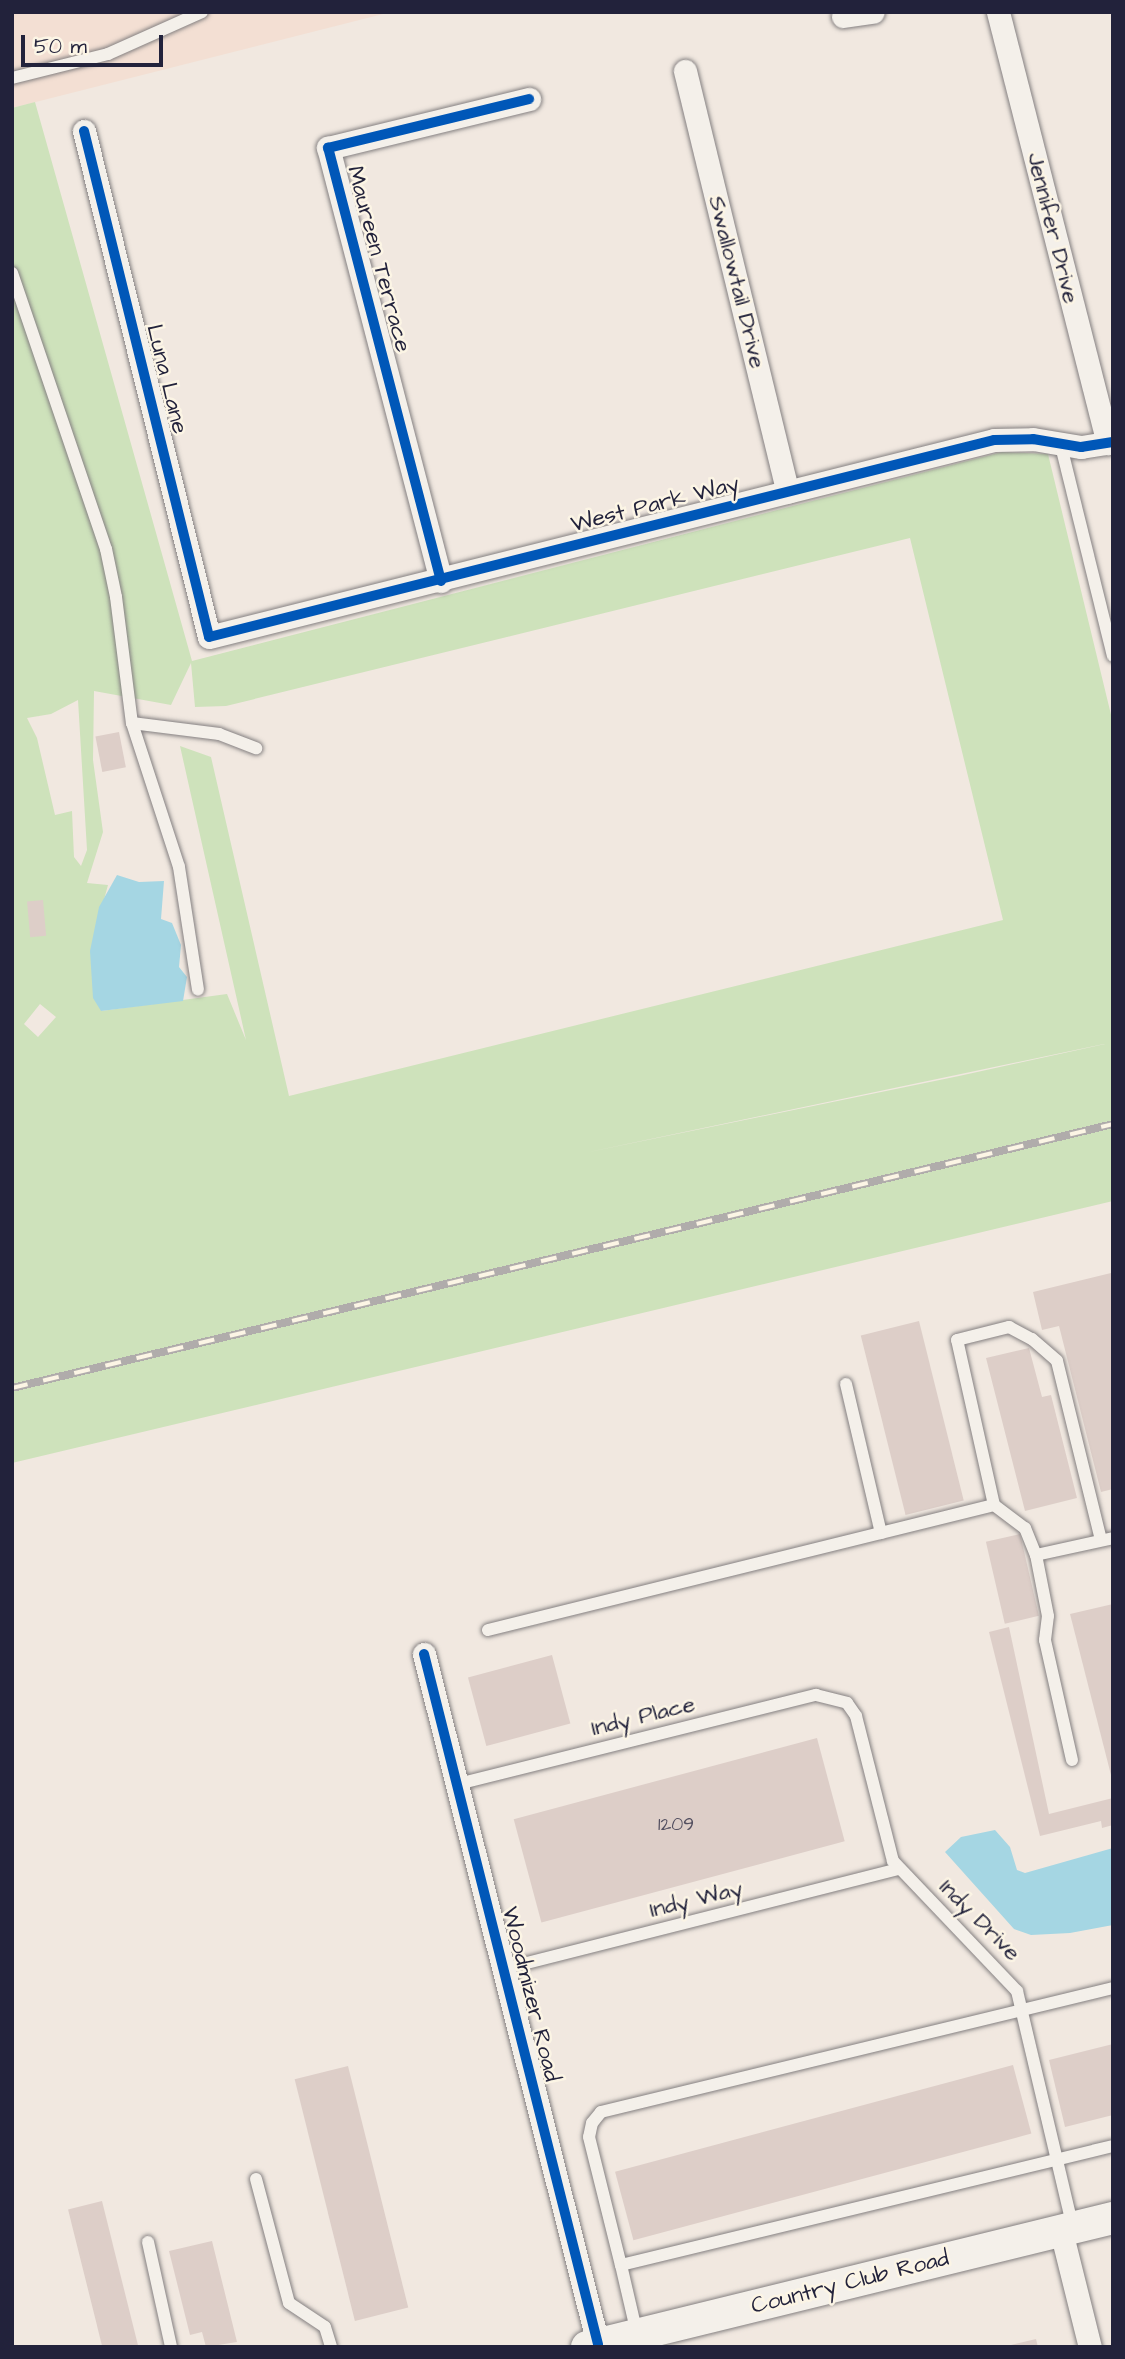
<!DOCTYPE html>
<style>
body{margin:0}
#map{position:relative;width:1125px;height:2359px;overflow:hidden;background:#f1e8e0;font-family:"Architects Daughter",sans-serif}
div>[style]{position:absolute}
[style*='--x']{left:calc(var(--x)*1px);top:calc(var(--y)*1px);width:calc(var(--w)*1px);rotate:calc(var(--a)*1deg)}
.built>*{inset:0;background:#f3dfd3}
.green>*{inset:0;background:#cee2bb}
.water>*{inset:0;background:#a5d6e3}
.building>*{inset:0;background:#ddcec8;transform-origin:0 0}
.roads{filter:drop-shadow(0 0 2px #848081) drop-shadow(0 0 2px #848081)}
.lane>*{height:12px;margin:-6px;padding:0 6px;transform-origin:6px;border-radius:6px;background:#f4f0ea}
.street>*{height:23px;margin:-11.5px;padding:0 11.5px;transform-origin:11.5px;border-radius:11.5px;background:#f4f0ea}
.secondary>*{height:32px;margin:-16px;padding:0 16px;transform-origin:16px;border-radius:16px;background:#f4f0ea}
.rail>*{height:8px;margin-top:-4px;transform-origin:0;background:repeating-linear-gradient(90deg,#fcf5e5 0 16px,#b0acab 0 32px);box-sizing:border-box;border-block:2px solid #b0acab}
.cycleway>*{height:10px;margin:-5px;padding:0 5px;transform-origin:5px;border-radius:5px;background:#0057b8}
span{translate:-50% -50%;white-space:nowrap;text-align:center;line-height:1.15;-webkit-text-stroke:5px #fcf5e5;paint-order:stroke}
.number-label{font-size:19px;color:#524e5f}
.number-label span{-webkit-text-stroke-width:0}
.street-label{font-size:23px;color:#22223b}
.frame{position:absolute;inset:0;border:14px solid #22223b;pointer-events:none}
.scale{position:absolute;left:21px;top:35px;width:142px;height:32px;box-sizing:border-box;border:4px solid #22223b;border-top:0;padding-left:9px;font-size:21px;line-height:24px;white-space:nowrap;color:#22223b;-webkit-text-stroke:5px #fcf5e5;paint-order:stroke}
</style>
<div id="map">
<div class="built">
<div style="clip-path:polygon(12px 12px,391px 12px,12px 108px)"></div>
</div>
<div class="green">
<div style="clip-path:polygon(evenodd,35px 102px,192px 661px,1002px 452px,1048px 454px,1113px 723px,1113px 1201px,12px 1463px,12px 108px,35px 102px,910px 538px,1003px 920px,289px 1096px,211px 757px,180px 746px,246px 1040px,227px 994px,101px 1011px,96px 929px,108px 885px,87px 883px,103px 832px,93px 760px,94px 691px,171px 705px,191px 663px,195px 707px,226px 706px,910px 538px,35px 102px,78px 700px,87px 850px,81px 866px,74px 857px,72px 811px,55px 815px,37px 738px,27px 718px,51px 714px,78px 700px,35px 102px,40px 1004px,56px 1017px,38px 1037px,24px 1024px,40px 1004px,35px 102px,1105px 1044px,959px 1076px,584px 1153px,1104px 1044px,1105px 1044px)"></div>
</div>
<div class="water">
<div style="clip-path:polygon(117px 875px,139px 882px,164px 881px,161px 919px,172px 923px,181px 945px,179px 967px,187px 977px,183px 1001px,101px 1011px,93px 998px,90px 951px,99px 907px)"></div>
<div style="clip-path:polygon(995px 1830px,1010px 1847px,1017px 1870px,1025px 1873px,1113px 1848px,1113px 1925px,1070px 1933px,1031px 1935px,1014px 1929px,945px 1852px,961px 1837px)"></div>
</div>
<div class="building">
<div style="left:119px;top:732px;width:36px;height:24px;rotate:79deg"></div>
<div style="left:43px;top:900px;width:36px;height:16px;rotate:85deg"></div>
<div style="clip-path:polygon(1111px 1273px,1113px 1489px,1101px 1492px,1059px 1326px,1042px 1330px,1033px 1292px)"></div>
<div style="left:919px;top:1321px;width:185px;height:60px;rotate:76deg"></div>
<div style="clip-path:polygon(1029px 1348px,1042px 1397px,1051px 1395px,1077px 1498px,1025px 1511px,986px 1358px)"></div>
<div style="left:1020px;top:1534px;width:84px;height:35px;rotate:77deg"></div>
<div style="clip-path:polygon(1113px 1604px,1113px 1779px,1112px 1779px,1070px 1614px)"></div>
<div style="clip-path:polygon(1009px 1627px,1049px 1814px,1113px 1798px,1113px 1825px,1102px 1828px,1101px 1821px,1040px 1836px,989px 1632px)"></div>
<div style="left:552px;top:1655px;width:71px;height:87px;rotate:75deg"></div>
<div style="left:817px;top:1738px;width:107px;height:314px;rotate:75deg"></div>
<div style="clip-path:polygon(1113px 2044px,1113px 2115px,1065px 2127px,1049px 2060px)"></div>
<div style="left:1013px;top:2065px;width:71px;height:412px;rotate:75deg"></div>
<div style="left:348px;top:2066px;width:249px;height:55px;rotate:76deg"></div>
<div style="left:102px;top:2201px;width:150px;height:35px;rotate:76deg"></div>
<div style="clip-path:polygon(212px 2241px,237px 2342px,206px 2347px,202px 2332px,190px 2335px,169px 2251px)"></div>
<div style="clip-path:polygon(1036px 2339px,1038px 2347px,1007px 2347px,1007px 2346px)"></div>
</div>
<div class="roads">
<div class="lane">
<div style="--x:12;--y:78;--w:99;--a:-14"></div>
<div style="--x:108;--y:54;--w:103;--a:-24.1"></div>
<div style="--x:12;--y:273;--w:292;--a:71.2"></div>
<div style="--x:106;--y:549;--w:49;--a:78.2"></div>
<div style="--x:116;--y:597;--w:127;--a:82.8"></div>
<div style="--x:132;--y:723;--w:151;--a:71.9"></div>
<div style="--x:179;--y:867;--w:124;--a:81.2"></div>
<div style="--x:1061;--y:446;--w:216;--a:76.1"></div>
<div style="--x:132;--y:723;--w:88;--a:7.2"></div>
<div style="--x:219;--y:734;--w:40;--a:21"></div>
<div style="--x:846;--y:1384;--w:153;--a:76.8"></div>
<div style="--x:994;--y:1505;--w:39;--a:37"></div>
<div style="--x:1025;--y:1528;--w:29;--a:68"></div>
<div style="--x:488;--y:1630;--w:521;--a:-13.88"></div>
<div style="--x:994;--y:1505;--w:169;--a:-102.6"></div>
<div style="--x:957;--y:1340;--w:54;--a:-14"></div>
<div style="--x:1009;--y:1327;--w:26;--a:28"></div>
<div style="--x:1032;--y:1339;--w:33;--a:41"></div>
<div style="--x:1057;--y:1361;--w:184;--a:76.2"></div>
<div style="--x:1072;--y:1760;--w:123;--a:-102.7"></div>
<div style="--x:1045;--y:1640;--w:24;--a:-83"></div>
<div style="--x:1048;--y:1616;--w:62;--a:-101.1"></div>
<div style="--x:1036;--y:1555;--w:79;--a:-12.4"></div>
<div style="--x:458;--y:1784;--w:369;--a:-14"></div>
<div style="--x:816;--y:1695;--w:32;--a:14"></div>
<div style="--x:847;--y:1703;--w:16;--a:55"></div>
<div style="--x:856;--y:1716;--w:150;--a:75.7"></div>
<div style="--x:893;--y:1861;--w:180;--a:46.4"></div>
<div style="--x:1017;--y:1991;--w:244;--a:76.7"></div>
<div style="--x:503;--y:1969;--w:408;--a:-14.2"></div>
<div style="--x:1113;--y:1988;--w:527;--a:166.39"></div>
<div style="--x:601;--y:2112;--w:14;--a:129"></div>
<div style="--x:592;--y:2123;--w:14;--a:102"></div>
<div style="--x:589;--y:2137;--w:132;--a:76"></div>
<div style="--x:621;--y:2265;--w:506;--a:-13.6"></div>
<div style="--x:256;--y:2179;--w:128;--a:75.1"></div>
<div style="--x:289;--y:2303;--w:43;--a:33.7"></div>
<div style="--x:325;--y:2327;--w:21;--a:73"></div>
<div style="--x:148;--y:2242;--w:107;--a:77.6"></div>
<div style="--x:621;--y:2265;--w:71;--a:76.9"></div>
</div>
<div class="street">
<div style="--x:998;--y:12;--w:445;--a:75.7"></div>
<div style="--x:843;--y:16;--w:30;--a:-8"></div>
<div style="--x:685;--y:71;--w:433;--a:76.3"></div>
<div style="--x:84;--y:131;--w:521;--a:76.12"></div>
<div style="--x:209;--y:637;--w:809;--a:-14.09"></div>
<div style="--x:994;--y:440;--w:39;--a:-1"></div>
<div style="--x:1033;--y:439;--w:49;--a:9.5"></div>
<div style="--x:1081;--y:447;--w:32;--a:-9"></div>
<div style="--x:441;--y:581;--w:448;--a:-104.6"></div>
<div style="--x:328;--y:148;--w:207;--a:-13.7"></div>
<div style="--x:424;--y:1654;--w:712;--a:75.85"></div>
<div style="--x:1061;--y:2231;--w:120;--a:76"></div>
</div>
<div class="secondary">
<div style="--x:587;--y:2347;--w:542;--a:-13.78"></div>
</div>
</div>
<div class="rail">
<div style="--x:12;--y:1388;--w:1132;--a:-13.48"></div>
</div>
<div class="cycleway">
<div style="--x:84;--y:131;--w:521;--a:76.12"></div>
<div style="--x:209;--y:637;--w:809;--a:-14.09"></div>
<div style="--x:994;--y:440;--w:39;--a:-1"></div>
<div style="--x:1033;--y:439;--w:49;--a:9.5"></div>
<div style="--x:1081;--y:447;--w:32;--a:-9"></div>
<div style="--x:441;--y:581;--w:448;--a:-104.6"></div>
<div style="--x:328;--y:148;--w:207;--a:-13.7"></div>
<div style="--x:424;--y:1654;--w:712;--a:75.85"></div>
</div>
<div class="number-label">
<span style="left:676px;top:1825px">1209</span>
</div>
<div class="street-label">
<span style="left:1053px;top:228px;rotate:76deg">Jennifer Drive</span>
<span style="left:379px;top:259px;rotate:75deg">Maureen Terrace</span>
<span style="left:737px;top:282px;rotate:76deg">Swallowtail Drive</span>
<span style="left:167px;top:379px;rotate:76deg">Luna Lane</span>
<span style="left:655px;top:504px;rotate:-14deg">West Park Way</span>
<span style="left:643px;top:1716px;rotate:-14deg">Indy Place</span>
<span style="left:696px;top:1899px;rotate:-14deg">Indy Way</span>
<span style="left:980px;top:1920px;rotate:45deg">Indy Drive</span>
<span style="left:531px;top:1994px;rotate:76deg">Woodmizer Road</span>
<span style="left:850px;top:2282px;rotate:-14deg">Country Club Road</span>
</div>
<div class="frame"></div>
<div class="scale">50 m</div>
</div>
